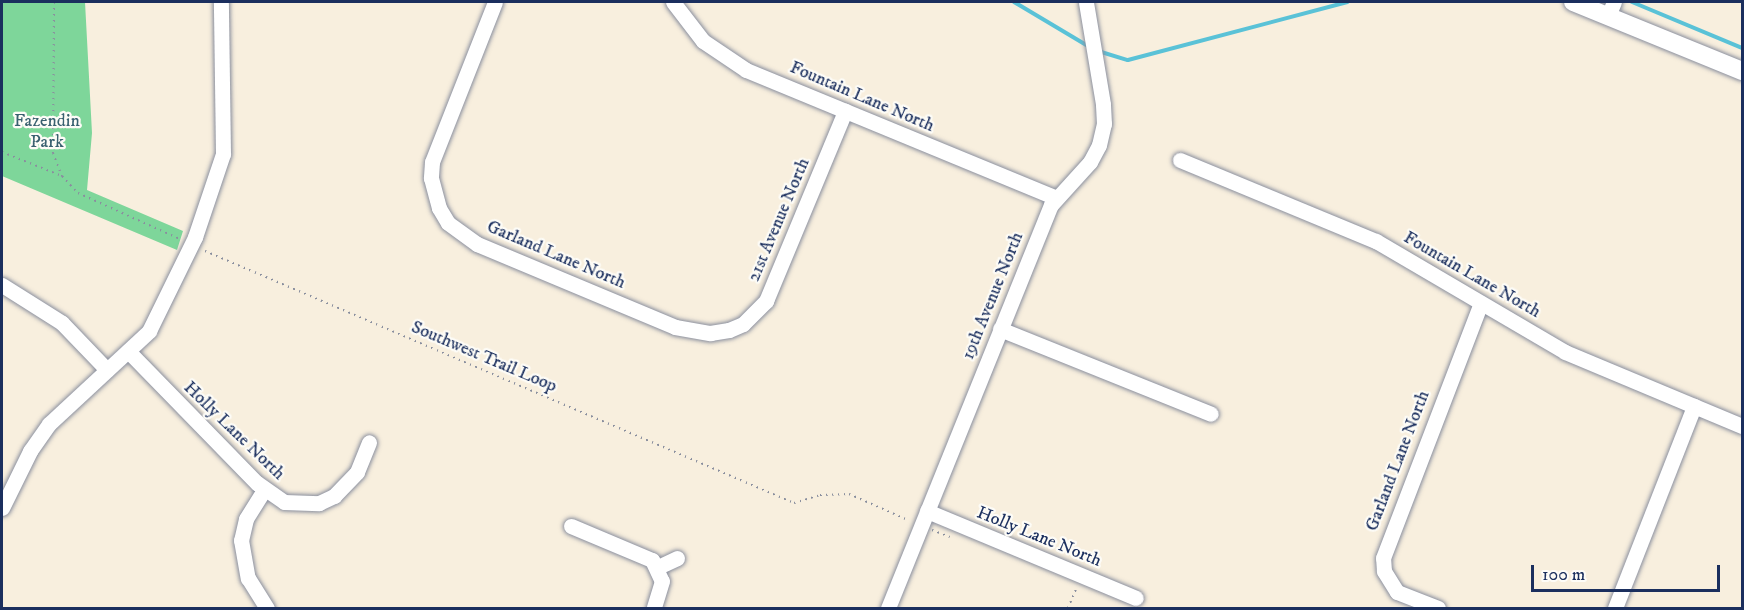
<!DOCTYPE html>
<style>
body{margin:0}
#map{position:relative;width:1744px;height:610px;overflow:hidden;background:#f8efde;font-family:"IM FELL DW Pica",serif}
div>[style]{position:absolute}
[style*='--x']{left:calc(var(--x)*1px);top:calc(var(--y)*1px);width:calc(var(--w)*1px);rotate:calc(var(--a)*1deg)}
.green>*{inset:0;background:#7ed69a}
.stream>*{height:4px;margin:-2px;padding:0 2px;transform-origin:2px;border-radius:2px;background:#5ac2d7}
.path>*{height:2px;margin-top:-1px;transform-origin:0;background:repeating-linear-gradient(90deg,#8a8f9e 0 1.5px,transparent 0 6px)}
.roads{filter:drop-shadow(0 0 2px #8a8f9e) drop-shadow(0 0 2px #8a8f9e)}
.minor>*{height:15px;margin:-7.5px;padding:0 7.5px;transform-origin:7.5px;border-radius:7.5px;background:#fff}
.tertiary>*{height:18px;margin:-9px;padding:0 9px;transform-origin:9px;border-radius:9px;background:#fff}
span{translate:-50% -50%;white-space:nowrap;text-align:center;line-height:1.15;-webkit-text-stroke:4.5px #fdfcf7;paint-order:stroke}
.street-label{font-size:18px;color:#1b2f5e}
.park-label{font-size:18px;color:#396170}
.frame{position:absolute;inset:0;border:3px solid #1b2f5e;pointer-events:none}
.scale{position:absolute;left:1531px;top:565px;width:189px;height:27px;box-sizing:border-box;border:3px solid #1b2f5e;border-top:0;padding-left:8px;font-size:18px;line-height:21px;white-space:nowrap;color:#1b2f5e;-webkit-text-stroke:4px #fdfcf7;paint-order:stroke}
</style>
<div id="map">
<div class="green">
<div style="clip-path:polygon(2px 2px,85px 2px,92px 133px,87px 190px,183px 231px,177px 250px,2px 176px)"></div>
</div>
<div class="stream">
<div style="--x:1014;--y:2;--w:86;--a:30.7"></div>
<div style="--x:1632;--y:2;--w:119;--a:22.7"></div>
<div style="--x:1098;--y:51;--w:31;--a:17"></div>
<div style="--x:1128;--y:60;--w:227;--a:-14.8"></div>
</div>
<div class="path">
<div style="--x:54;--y:2;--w:151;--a:90.4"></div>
<div style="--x:53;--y:153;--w:25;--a:69"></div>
<div style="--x:62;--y:176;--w:23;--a:47"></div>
<div style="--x:78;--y:193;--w:112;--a:24.3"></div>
<div style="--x:2;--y:152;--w:65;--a:21.8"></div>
<div style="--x:205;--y:251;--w:641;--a:23.16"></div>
<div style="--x:794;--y:503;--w:27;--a:-17"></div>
<div style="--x:820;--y:495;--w:29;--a:-2"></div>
<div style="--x:849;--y:494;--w:64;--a:23.8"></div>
<div style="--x:932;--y:530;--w:19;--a:21"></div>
<div style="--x:1068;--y:608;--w:23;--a:-67"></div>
</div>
<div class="roads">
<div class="minor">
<div style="--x:495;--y:2;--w:172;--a:111.5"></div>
<div style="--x:432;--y:162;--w:16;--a:94"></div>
<div style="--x:431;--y:178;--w:31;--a:75"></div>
<div style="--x:439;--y:208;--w:17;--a:59"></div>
<div style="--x:448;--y:223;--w:36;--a:36"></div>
<div style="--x:477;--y:244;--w:215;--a:22.7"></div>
<div style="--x:675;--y:327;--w:36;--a:10"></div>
<div style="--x:710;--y:333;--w:19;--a:-9"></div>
<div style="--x:729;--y:330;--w:15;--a:-23"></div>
<div style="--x:743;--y:324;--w:33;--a:-45"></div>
<div style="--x:766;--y:301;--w:206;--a:-67.4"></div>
<div style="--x:673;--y:2;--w:49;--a:52.4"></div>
<div style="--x:703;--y:41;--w:52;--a:34"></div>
<div style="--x:746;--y:70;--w:335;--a:22.4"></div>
<div style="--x:1608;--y:16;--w:15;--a:-67"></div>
<div style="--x:1180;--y:160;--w:212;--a:22.5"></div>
<div style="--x:1376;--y:241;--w:219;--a:30.4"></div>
<div style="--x:1565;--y:352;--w:192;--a:22.7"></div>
<div style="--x:2;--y:285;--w:71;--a:32.3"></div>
<div style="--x:62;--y:323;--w:65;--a:46.2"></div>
<div style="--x:1000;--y:329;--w:227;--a:21.9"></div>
<div style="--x:128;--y:351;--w:185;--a:45.7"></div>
<div style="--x:257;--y:483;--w:33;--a:35"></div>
<div style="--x:284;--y:502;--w:35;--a:2"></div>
<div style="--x:319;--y:503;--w:17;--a:-25"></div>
<div style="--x:334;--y:496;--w:33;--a:-46"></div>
<div style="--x:357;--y:472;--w:32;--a:-68"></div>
<div style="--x:264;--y:490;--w:34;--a:122"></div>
<div style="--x:246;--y:519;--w:22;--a:103"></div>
<div style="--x:241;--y:540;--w:39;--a:80"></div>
<div style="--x:248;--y:578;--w:36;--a:58"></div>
<div style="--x:2;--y:508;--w:64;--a:-63.8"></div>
<div style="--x:30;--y:451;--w:33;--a:-55"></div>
<div style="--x:49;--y:424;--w:137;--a:-42.9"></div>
<div style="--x:149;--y:331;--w:105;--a:-63.9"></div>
<div style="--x:195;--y:237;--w:88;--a:-71.4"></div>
<div style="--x:223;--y:154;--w:152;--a:-90.8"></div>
<div style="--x:927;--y:511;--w:226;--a:22.6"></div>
<div style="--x:571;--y:526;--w:88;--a:22.8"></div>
<div style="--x:652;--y:560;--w:23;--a:65"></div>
<div style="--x:662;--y:581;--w:28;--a:107"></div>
<div style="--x:658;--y:567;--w:21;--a:-25"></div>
<div style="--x:888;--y:608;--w:435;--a:-68"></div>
<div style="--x:1051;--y:205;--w:58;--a:-47.8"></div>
<div style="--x:1090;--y:162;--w:19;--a:-62"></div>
<div style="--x:1099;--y:145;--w:22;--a:-77"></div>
<div style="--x:1104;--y:124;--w:20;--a:-93"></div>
<div style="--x:1103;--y:104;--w:103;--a:-99.5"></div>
<div style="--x:1438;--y:608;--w:44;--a:-158.7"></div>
<div style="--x:1397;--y:592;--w:25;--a:-122"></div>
<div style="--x:1384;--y:571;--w:13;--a:-94"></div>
<div style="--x:1383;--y:558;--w:273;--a:-69"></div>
<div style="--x:1615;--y:608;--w:217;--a:-68.6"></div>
</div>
<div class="tertiary">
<div style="--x:1573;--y:2;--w:183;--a:22.2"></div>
</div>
</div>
<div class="street-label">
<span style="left:862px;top:97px;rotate:23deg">Fountain Lane North</span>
<span style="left:779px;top:220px;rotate:-67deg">21st Avenue North</span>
<span style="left:556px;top:255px;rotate:23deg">Garland Lane North</span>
<span style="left:1472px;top:275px;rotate:30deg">Fountain Lane North</span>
<span style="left:993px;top:296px;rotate:-68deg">19th Avenue North</span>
<span style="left:484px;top:357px;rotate:23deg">Southwest Trail Loop</span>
<span style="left:234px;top:431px;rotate:44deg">Holly Lane North</span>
<span style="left:1398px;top:461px;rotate:-69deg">Garland Lane North</span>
<span style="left:1039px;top:537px;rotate:22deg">Holly Lane North</span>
</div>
<div class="park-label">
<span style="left:47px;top:132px">Fazendin<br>Park</span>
</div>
<div class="frame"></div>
<div class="scale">100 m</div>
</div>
